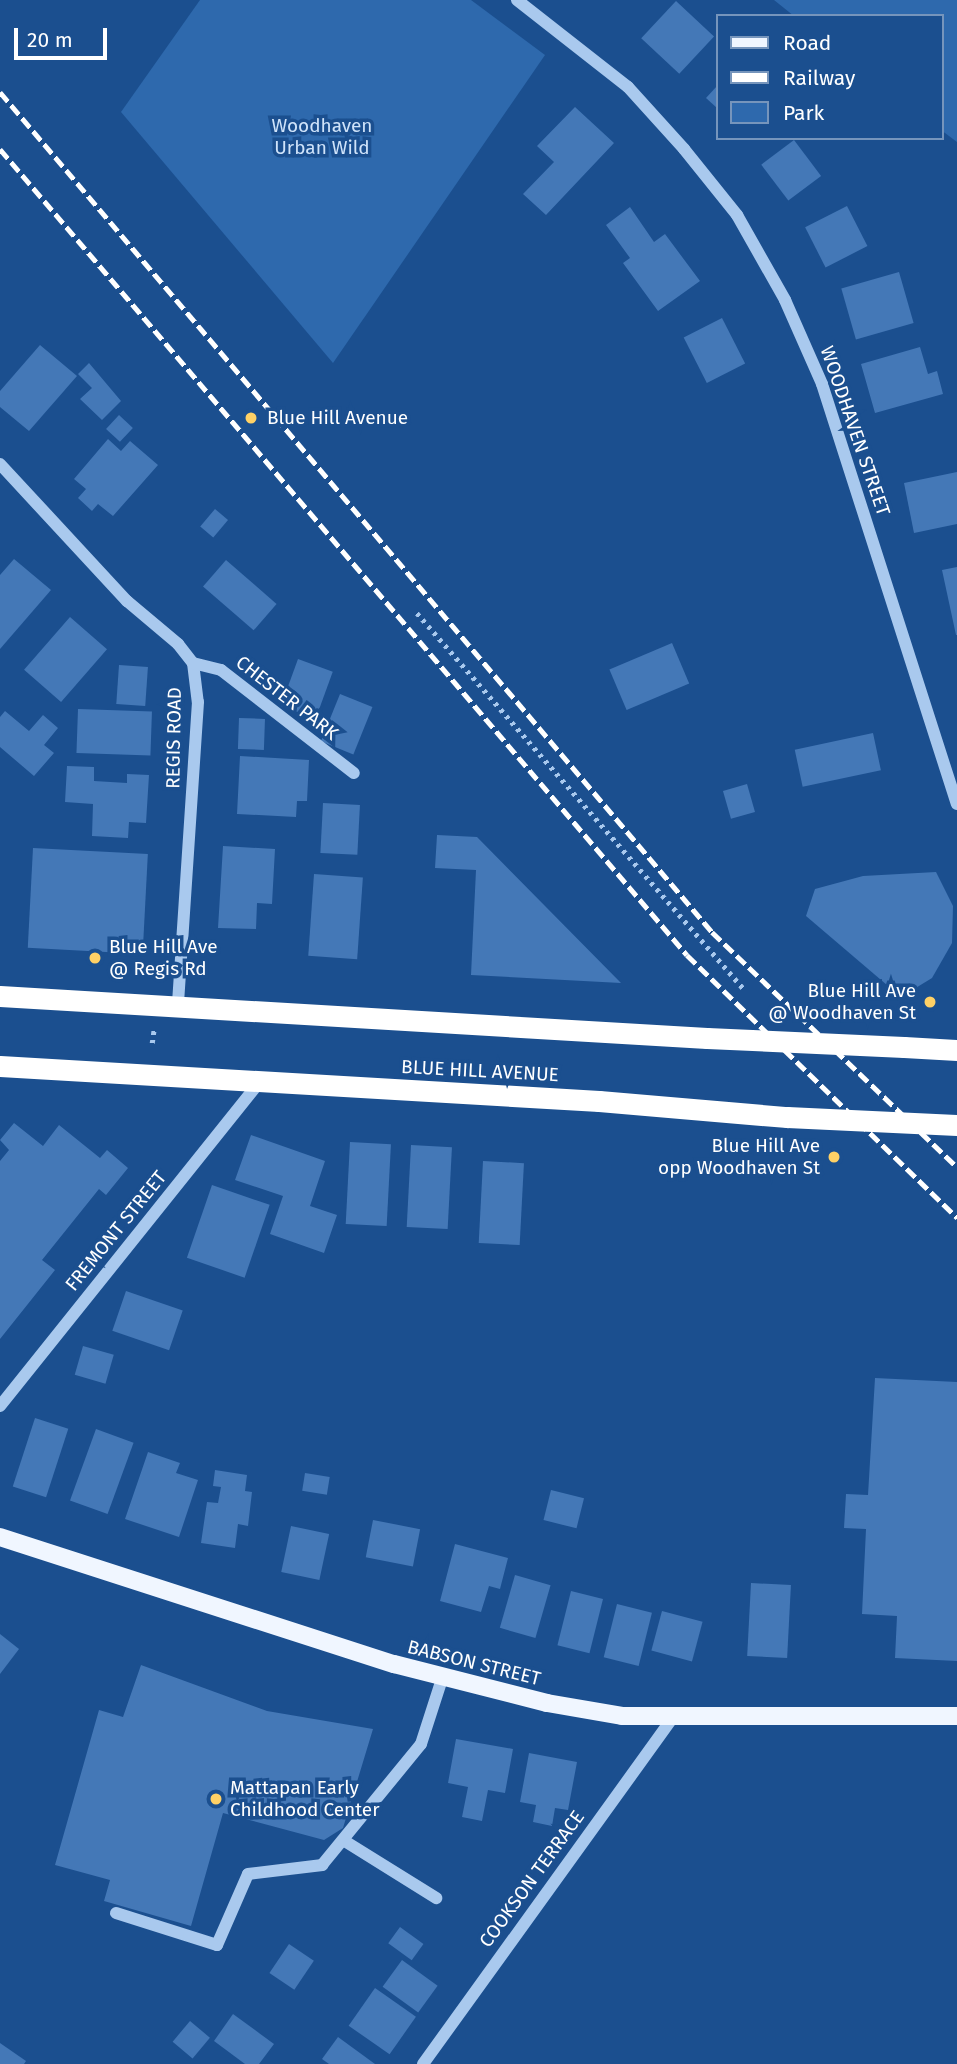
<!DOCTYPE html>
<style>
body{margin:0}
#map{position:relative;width:957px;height:2064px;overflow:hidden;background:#1b4f8f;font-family:"Fira Sans",sans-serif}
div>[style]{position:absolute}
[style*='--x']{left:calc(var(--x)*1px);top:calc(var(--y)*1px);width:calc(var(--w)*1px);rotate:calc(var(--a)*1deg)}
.green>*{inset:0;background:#2e69ad}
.building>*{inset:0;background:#4478b7;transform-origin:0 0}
.path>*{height:4.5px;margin-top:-2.25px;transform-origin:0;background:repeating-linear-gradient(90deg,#a9c9ee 0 3.5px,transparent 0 8.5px)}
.minor>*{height:12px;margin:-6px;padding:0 6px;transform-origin:6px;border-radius:6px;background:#a9c9ee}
.major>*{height:18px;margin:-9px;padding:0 9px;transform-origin:9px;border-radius:9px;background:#f0f6ff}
.highway>*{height:21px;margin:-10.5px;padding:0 10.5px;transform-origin:10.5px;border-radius:10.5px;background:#fff}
.rail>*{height:5px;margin-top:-2.5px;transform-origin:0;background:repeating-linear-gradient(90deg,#fff 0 12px,transparent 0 17px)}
.highway-bridge>*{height:21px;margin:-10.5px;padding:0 10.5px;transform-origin:10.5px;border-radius:10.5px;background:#fff}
.dots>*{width:19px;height:19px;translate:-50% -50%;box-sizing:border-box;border:4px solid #1b4f8f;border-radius:50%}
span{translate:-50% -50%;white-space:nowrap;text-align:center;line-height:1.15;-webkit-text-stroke:7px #1b4f8f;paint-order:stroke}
.park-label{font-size:19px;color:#cfe3fa}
.poi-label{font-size:19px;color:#fff}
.left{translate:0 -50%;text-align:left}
.right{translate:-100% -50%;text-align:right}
.street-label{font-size:19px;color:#fff}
.legend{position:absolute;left:716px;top:14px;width:228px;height:126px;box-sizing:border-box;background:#1b4f8f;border:2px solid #7695bc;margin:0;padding:9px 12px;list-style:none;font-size:21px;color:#fff}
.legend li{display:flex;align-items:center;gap:14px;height:35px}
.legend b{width:35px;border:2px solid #7695bc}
.scale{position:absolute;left:14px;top:28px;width:93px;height:32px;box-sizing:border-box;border:4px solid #fff;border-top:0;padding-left:9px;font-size:21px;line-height:24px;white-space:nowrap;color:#fff;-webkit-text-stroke:5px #1b4f8f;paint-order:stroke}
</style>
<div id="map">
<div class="green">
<div style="clip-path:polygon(200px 0,471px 0,545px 55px,333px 363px,121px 112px)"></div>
<div style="clip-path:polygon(774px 0,957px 0,957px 142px,941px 130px,941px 16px,794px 16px)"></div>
</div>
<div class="building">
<div style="left:676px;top:1px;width:52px;height:51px;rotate:43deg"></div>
<div style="clip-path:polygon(717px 86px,717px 108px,706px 98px)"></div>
<div style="clip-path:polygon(575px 107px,614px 143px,546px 215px,523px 194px,554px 162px,537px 146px)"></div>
<div style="left:794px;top:140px;width:45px;height:41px;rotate:53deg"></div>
<div style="left:847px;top:206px;width:45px;height:47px;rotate:63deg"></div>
<div style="clip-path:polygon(630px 207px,654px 242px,665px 234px,700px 281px,658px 311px,623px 263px,630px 258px,606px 225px)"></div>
<div style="left:899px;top:272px;width:53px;height:60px;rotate:74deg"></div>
<div style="left:722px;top:318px;width:51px;height:43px;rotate:63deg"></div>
<div style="clip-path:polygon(40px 345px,77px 376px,29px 431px,0 407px,0 391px)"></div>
<div style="clip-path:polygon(920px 347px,928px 374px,937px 371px,943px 394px,875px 413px,861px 364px)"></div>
<div style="clip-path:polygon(89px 363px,121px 401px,102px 420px,80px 399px,92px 388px,78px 374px)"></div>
<div style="left:119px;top:415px;width:19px;height:19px;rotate:43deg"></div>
<div style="clip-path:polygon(108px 439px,121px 451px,130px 441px,158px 465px,113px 516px,98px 504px,92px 511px,78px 498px,86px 489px,74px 479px)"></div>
<div style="clip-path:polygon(957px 472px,957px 524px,914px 533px,904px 483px)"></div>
<div style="left:215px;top:509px;width:17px;height:23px;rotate:40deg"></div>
<div style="clip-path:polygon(14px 559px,51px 590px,0 649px,0 575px)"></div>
<div style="left:226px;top:560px;width:67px;height:35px;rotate:41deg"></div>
<div style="clip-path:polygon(957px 567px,957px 635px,956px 635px,942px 570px)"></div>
<div style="left:70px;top:617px;width:49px;height:70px;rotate:41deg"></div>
<div style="left:672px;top:643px;width:44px;height:68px;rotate:67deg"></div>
<div style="left:298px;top:659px;width:37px;height:50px;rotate:20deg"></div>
<div style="left:119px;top:665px;width:29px;height:39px;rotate:4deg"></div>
<div style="left:340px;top:694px;width:35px;height:51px;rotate:22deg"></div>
<div style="left:78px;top:709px;width:74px;height:44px;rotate:2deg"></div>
<div style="clip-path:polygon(5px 711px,29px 731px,43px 715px,58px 728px,44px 745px,54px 753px,34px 776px,0 747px,0 717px)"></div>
<div style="left:239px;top:718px;width:26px;height:31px;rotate:2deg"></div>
<div style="left:873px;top:733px;width:38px;height:80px;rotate:78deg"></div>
<div style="clip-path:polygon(240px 756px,309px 760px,307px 801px,297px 801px,296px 817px,237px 814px)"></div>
<div style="clip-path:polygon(67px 766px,94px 767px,94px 781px,127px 783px,127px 774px,149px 775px,146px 823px,129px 822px,128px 838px,92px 836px,93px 804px,65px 802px)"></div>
<div style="left:747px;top:784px;width:29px;height:25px;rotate:74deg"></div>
<div style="left:323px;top:803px;width:37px;height:50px;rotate:3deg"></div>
<div style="clip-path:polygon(437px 835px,477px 837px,621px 983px,471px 975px,476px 870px,435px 868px)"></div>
<div style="clip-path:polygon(223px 846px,275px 849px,272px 904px,257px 903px,256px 929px,218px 928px)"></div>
<div style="left:33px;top:848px;width:115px;height:100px;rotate:3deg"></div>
<div style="clip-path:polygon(936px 872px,953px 906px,952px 943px,932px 978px,901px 997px,806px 916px,815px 889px,863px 876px)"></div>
<div style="left:314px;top:874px;width:49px;height:82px;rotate:4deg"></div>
<div style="clip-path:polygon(14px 1123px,43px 1146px,59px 1125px,100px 1158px,107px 1150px,128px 1168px,106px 1195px,99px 1189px,42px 1260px,55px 1270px,0 1339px,0 1161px,9px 1150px,0 1140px)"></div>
<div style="clip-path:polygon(251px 1135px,325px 1161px,310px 1206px,337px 1215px,324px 1253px,270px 1234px,283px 1196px,235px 1180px)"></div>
<div style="left:350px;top:1142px;width:41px;height:82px;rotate:3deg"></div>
<div style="left:411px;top:1145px;width:41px;height:82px;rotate:3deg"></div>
<div style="left:483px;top:1161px;width:41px;height:82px;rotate:3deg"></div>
<div style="left:212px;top:1185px;width:61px;height:77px;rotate:19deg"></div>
<div style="left:126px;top:1291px;width:60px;height:42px;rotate:19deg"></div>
<div style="left:83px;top:1346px;width:32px;height:30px;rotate:16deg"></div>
<div style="clip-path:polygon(875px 1378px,957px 1382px,957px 1661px,895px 1658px,897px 1616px,862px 1614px,866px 1529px,844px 1528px,846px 1494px,868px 1495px)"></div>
<div style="left:35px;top:1418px;width:35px;height:72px;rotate:18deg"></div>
<div style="left:96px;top:1429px;width:40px;height:76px;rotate:20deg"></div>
<div style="clip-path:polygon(148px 1452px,180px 1463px,176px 1473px,198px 1480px,179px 1537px,125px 1519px)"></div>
<div style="clip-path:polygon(215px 1470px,247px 1475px,245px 1491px,252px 1492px,248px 1526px,238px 1524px,235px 1548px,201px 1543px,207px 1502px,218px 1503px,221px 1487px,213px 1486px)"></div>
<div style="left:305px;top:1473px;width:25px;height:18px;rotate:9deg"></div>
<div style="left:551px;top:1490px;width:34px;height:31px;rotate:14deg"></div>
<div style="left:373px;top:1520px;width:48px;height:38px;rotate:11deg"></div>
<div style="left:291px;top:1526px;width:39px;height:47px;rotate:12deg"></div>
<div style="clip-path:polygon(455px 1544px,508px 1558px,500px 1589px,489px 1586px,481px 1612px,440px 1601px)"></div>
<div style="left:515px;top:1575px;width:37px;height:55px;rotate:16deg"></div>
<div style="left:751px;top:1583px;width:40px;height:73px;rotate:3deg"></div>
<div style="left:571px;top:1591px;width:33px;height:56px;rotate:14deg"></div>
<div style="left:617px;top:1604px;width:36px;height:55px;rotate:14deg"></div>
<div style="left:662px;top:1611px;width:42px;height:41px;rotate:15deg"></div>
<div style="clip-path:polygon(0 1634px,19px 1649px,0 1674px)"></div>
<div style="clip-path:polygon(141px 1665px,267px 1711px,373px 1729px,343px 1828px,324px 1840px,223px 1813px,191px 1926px,104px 1901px,110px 1880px,55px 1865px,99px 1710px,123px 1717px)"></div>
<div style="clip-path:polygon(456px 1739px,513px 1749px,505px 1793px,488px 1790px,482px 1821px,462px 1817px,468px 1787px,448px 1783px)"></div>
<div style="clip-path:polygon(529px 1753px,577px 1762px,568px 1810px,555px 1808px,552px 1826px,533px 1822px,536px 1805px,520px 1802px)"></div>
<div style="left:400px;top:1927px;width:29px;height:20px;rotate:36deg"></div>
<div style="left:289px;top:1944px;width:30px;height:35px;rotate:34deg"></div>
<div style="left:402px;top:1960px;width:44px;height:33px;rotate:36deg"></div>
<div style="left:375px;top:1988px;width:50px;height:46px;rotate:35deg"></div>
<div style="clip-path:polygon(233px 2014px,274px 2044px,259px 2064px,245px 2064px,214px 2041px)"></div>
<div style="left:190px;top:2021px;width:26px;height:27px;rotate:40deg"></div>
<div style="clip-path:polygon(338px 2037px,375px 2064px,329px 2064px,322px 2059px)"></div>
<div style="clip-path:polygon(0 2043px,26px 2061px,24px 2064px,0 2064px)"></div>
</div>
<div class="path">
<div style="--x:417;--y:613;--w:498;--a:49"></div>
<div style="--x:152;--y:1043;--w:15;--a:-82"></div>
</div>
<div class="minor">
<div style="--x:517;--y:0;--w:141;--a:38.1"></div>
<div style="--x:628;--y:87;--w:84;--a:47.9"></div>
<div style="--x:684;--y:149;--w:85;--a:51.2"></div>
<div style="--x:737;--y:215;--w:98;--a:60.5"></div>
<div style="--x:785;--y:300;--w:92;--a:66.2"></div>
<div style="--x:822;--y:384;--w:441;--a:72.2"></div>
<div style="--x:0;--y:464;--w:187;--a:47.2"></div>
<div style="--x:127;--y:601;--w:67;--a:40.1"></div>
<div style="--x:178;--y:644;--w:24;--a:52"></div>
<div style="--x:193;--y:663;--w:39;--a:83"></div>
<div style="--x:198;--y:702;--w:305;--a:93.8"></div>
<div style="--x:193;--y:663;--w:29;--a:14"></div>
<div style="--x:221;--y:670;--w:168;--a:37.8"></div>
<div style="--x:0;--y:1406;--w:418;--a:-51.3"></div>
<div style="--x:343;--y:1840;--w:110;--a:31.9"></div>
<div style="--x:116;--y:1913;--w:106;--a:17.6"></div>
<div style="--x:217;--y:1945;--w:77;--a:-66.4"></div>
<div style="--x:248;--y:1874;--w:75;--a:-6.9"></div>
<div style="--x:322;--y:1865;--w:156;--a:-50.7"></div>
<div style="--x:421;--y:1744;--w:71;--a:-72.1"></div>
<div style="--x:423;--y:2064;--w:428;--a:-54.2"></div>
</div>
<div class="major">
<div style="--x:0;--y:1537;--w:414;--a:17.9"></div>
<div style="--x:394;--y:1664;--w:158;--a:14.3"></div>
<div style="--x:547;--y:1703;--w:76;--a:9.8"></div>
<div style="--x:622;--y:1716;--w:335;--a:0"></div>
</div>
<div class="highway">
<div style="--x:0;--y:996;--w:708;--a:3.4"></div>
<div style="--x:904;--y:1047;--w:53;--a:3.2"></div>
<div style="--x:0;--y:1066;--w:600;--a:3.34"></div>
<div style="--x:599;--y:1101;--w:189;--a:4.9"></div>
</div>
<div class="rail">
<div style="--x:0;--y:92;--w:1101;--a:49.71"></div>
<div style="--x:712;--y:932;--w:339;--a:43.8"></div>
<div style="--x:0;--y:149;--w:1059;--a:49.56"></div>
<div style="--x:687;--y:955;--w:377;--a:44.2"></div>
</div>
<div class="highway-bridge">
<div style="--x:707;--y:1038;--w:197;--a:2.6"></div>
<div style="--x:787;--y:1117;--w:170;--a:2.7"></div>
</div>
<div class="dots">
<div style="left:251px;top:418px;background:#ffd166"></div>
<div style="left:95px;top:958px;background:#ffd166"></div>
<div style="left:930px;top:1002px;background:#ffd166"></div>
<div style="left:834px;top:1157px;background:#ffd166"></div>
<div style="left:216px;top:1799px;background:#ffd166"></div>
</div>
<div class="park-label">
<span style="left:322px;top:137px">Woodhaven<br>Urban Wild</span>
</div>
<div class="poi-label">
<span class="left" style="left:267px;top:418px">Blue Hill Avenue</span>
<span class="left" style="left:109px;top:958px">Blue Hill Ave<br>@ Regis Rd</span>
<span class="right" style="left:916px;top:1002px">Blue Hill Ave<br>@ Woodhaven St</span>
<span class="right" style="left:820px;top:1157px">Blue Hill Ave<br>opp Woodhaven St</span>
<span class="left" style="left:230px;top:1799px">Mattapan Early<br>Childhood Center</span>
</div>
<div class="street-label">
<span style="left:855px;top:431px;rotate:71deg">WOODHAVEN STREET</span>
<span style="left:287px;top:698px;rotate:38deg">CHESTER PARK</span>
<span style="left:174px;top:738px;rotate:-89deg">REGIS ROAD</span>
<span style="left:480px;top:1071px;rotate:3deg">BLUE HILL AVENUE</span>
<span style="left:116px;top:1231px;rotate:-51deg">FREMONT STREET</span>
<span style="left:474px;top:1663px;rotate:14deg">BABSON STREET</span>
<span style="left:532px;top:1879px;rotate:-54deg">COOKSON TERRACE</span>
</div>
<ul class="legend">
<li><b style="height:9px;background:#f0f6ff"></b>Road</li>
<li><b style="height:9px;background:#fff"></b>Railway</li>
<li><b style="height:19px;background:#2e69ad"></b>Park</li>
</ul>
<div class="scale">20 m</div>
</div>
